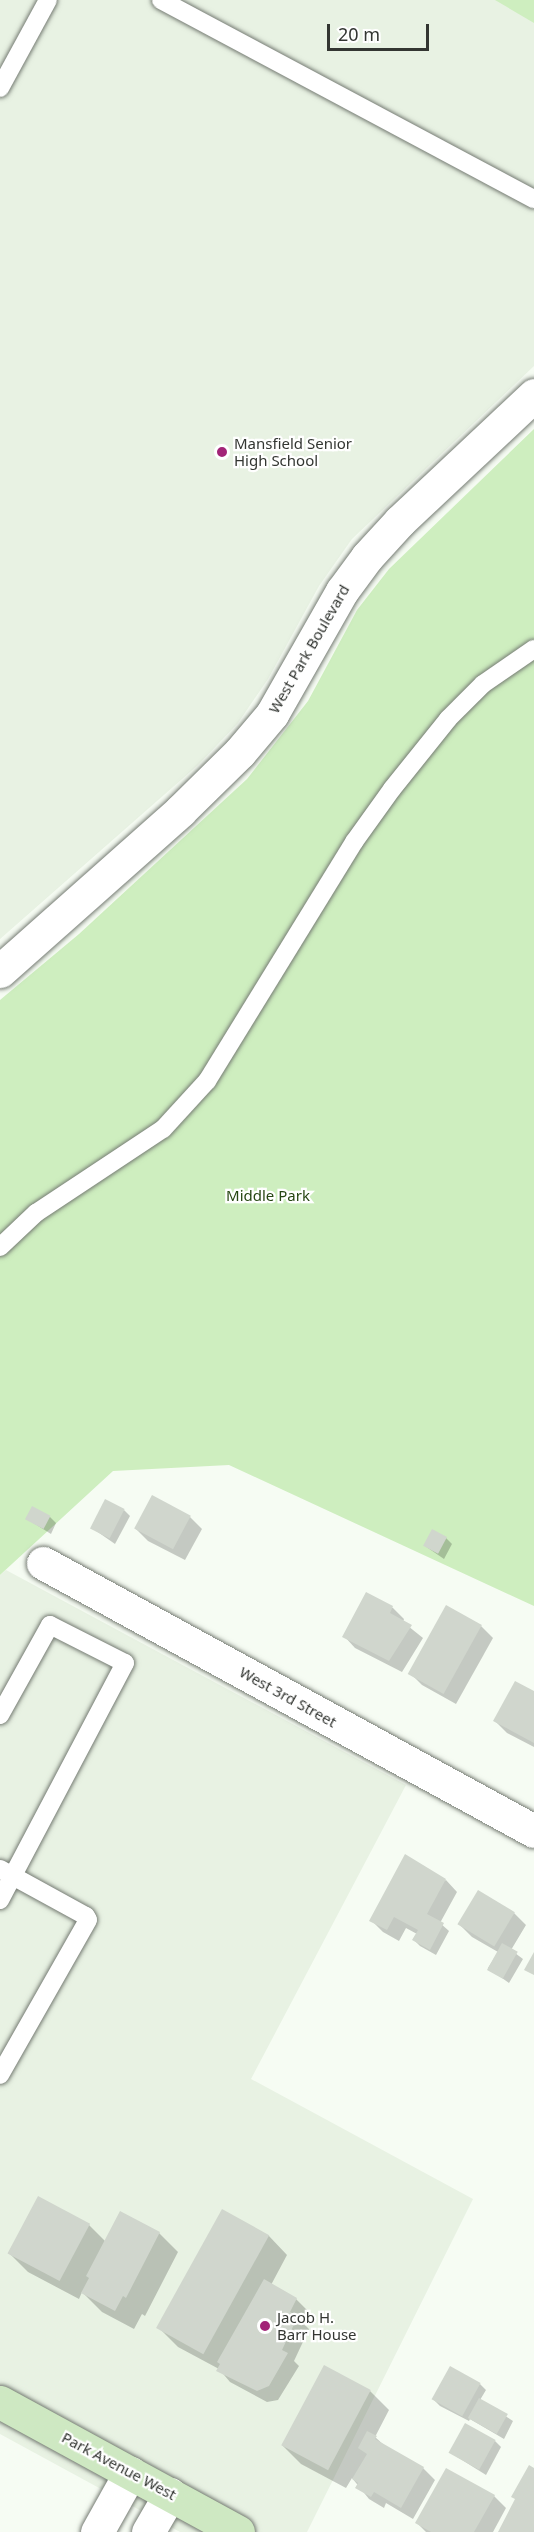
<!DOCTYPE html>
<style>
body{margin:0}
#map{position:relative;width:534px;height:2532px;overflow:hidden;background:#f6fcf3;font-family:"Noto Sans",sans-serif}
div>[style]{position:absolute}
[style*='--x']{left:calc(var(--x)*1px);top:calc(var(--y)*1px);width:calc(var(--w)*1px);rotate:calc(var(--a)*1deg)}
.built>*{inset:0;background:#e8f2e3}
.green>*{inset:0;background:#ceeebf}
.shadow>*{inset:0;background:#0003}
.building>*{inset:0;background:#d0d6cd;transform-origin:0 0}
.roads{filter:drop-shadow(0 0 2px #757b73) drop-shadow(0 0 2px #757b73)}
.lane>*{height:18px;margin:-9px;padding:0 9px;transform-origin:9px;border-radius:9px;background:#fff}
.street>*{height:33px;margin:-16.5px;padding:0 16.5px;transform-origin:16.5px;border-radius:16.5px;background:#fff}
.primary>*{height:33px;margin:-16.5px;padding:0 16.5px;transform-origin:16.5px;border-radius:16.5px;background:#cee8c2}
.dots>*{width:16px;height:16px;translate:-50% -50%;box-sizing:border-box;border:3px solid #fff;border-radius:50%}
span{translate:-50% -50%;white-space:nowrap;text-align:center;line-height:1.15;-webkit-text-stroke:4.5px #fff;paint-order:stroke}
.poi-label{font-size:15px;color:#333632}
.left{translate:0 -50%;text-align:left}
.street-label{font-size:15px;color:#333632}
.park-label{font-size:15px;color:#264612}
.scale{position:absolute;left:327px;top:24px;width:102px;height:27px;box-sizing:border-box;border:3px solid #333632;border-top:0;padding-left:8px;font-size:18px;line-height:21px;white-space:nowrap;color:#333632;-webkit-text-stroke:4px #fff;paint-order:stroke}
</style>
<div id="map">
<div class="built">
<div style="clip-path:polygon(0 0,534px 0,534px 366px,352px 539px,319px 586px,268px 679px,238px 723px,198px 765px,0 939px)"></div>
<div style="clip-path:polygon(6px 1570px,406px 1785px,251px 2079px,473px 2199px,307px 2532px,180px 2532px,0 2434px,0 1575px)"></div>
</div>
<div class="green">
<div style="clip-path:polygon(495px 0,534px 0,534px 23px)"></div>
<div style="clip-path:polygon(534px 429px,534px 1606px,229px 1465px,113px 1471px,0 1575px,0 1000px,79px 934px,247px 779px,308px 701px,357px 610px,389px 569px)"></div>
</div>
<div class="shadow">
<div style="clip-path:polygon(153px 1497px,190px 1517px,202px 1529px,185px 1560px,148px 1541px,136px 1529px)"></div>
<div style="clip-path:polygon(124px 1510px,130px 1516px,115px 1544px,92px 1528px)"></div>
<div style="clip-path:polygon(50px 1517px,56px 1523px,51px 1534px,27px 1519px)"></div>
<div style="clip-path:polygon(446px 1538px,452px 1544px,444px 1559px,425px 1546px)"></div>
<div style="clip-path:polygon(367px 1594px,393px 1608px,404px 1619px,403px 1622px,423px 1638px,402px 1672px,355px 1648px,344px 1636px)"></div>
<div style="clip-path:polygon(481px 1626px,493px 1638px,456px 1704px,422px 1685px,410px 1673px)"></div>
<div style="clip-path:polygon(534px 1693px,534px 1747px,507px 1733px,495px 1721px)"></div>
<div style="clip-path:polygon(446px 1880px,457px 1892px,440px 1923px,449px 1931px,436px 1955px,420px 1946px,414px 1940px,417px 1934px,406px 1928px,399px 1941px,383px 1932px,371px 1920px)"></div>
<div style="clip-path:polygon(514px 1913px,526px 1925px,511px 1950px,523px 1959px,509px 1983px,488px 1968px,498px 1952px,472px 1937px,460px 1925px)"></div>
<div style="clip-path:polygon(38px 2198px,89px 2225px,105px 2241px,159px 2233px,178px 2252px,145px 2316px,142px 2314px,134px 2329px,102px 2312px,82px 2292px,79px 2299px,28px 2272px,9px 2253px)"></div>
<div style="clip-path:polygon(222px 2211px,269px 2236px,287px 2255px,271px 2285px,296px 2299px,308px 2311px,302px 2322px,309px 2329px,294px 2361px,299px 2366px,278px 2400px,267px 2402px,230px 2382px,219px 2369px,178px 2347px,159px 2328px)"></div>
<div style="clip-path:polygon(480px 2384px,486px 2390px,480px 2400px,513px 2421px,504px 2439px,470px 2419px,469px 2421px,440px 2406px,434px 2400px)"></div>
<div style="clip-path:polygon(370px 2391px,389px 2410px,375px 2437px,385px 2446px,423px 2468px,435px 2480px,413px 2519px,386px 2503px,384px 2508px,369px 2499px,352px 2478px,346px 2488px,301px 2464px,282px 2445px)"></div>
<div style="clip-path:polygon(495px 2441px,501px 2447px,486px 2475px,451px 2453px)"></div>
<div style="clip-path:polygon(494px 2496px,506px 2508px,493px 2532px,426px 2532px,417px 2523px)"></div>
</div>
<div class="building">
<div style="left:152px;top:1495px;width:44px;height:38px;rotate:28deg"></div>
<div style="left:105px;top:1499px;width:22px;height:33px;rotate:27deg"></div>
<div style="left:32px;top:1506px;width:21px;height:15px;rotate:28deg"></div>
<div style="left:432px;top:1529px;width:17px;height:19px;rotate:28deg"></div>
<div style="clip-path:polygon(366px 1592px,393px 1606px,390px 1613px,412px 1625px,389px 1661px,342px 1637px)"></div>
<div style="left:446px;top:1605px;width:41px;height:79px;rotate:29deg"></div>
<div style="clip-path:polygon(515px 1681px,534px 1691px,534px 1743px,493px 1721px)"></div>
<div style="clip-path:polygon(405px 1854px,446px 1879px,427px 1914px,444px 1923px,430px 1950px,412px 1940px,418px 1930px,394px 1917px,387px 1930px,369px 1921px)"></div>
<div style="left:478px;top:1890px;width:43px;height:40px;rotate:31deg"></div>
<div style="left:502px;top:1943px;width:18px;height:31px;rotate:29deg"></div>
<div style="clip-path:polygon(534px 1952px,534px 1975px,524px 1970px)"></div>
<div style="left:38px;top:2196px;width:59px;height:65px;rotate:28deg"></div>
<div style="left:222px;top:2209px;width:54px;height:136px;rotate:29deg"></div>
<div style="clip-path:polygon(120px 2211px,160px 2232px,126px 2298px,123px 2296px,115px 2311px,81px 2293px,89px 2278px,86px 2276px)"></div>
<div style="clip-path:polygon(264px 2279px,297px 2298px,290px 2312px,298px 2316px,282px 2350px,288px 2353px,269px 2386px,257px 2391px,216px 2371px,220px 2364px,217px 2362px)"></div>
<div style="left:324px;top:2365px;width:53px;height:91px;rotate:28deg"></div>
<div style="left:450px;top:2366px;width:35px;height:38px;rotate:29deg"></div>
<div style="left:479px;top:2398px;width:33px;height:23px;rotate:29deg"></div>
<div style="left:465px;top:2423px;width:35px;height:34px;rotate:29deg"></div>
<div style="clip-path:polygon(367px 2431px,377px 2436px,375px 2439px,424px 2467px,401px 2508px,374px 2492px,371px 2497px,355px 2488px,358px 2483px,352px 2479px,367px 2454px,358px 2448px)"></div>
<div style="clip-path:polygon(529px 2465px,534px 2468px,534px 2532px,498px 2532px,515px 2499px,511px 2497px)"></div>
<div style="clip-path:polygon(446px 2468px,495px 2495px,474px 2532px,431px 2532px,415px 2523px)"></div>
</div>
<div class="roads">
<div class="lane">
<div style="--x:161;--y:0;--w:423;--a:28.1"></div>
<div style="--x:0;--y:88;--w:100;--a:-61.4"></div>
<div style="--x:0;--y:1247;--w:50;--a:-43.4"></div>
<div style="--x:36;--y:1213;--w:152;--a:-33.5"></div>
<div style="--x:163;--y:1129;--w:65;--a:-47.5"></div>
<div style="--x:207;--y:1081;--w:281;--a:-58.4"></div>
<div style="--x:354;--y:842;--w:65;--a:-54.4"></div>
<div style="--x:392;--y:789;--w:90;--a:-51.3"></div>
<div style="--x:448;--y:719;--w:49;--a:-45"></div>
<div style="--x:483;--y:684;--w:62;--a:-34.5"></div>
<div style="--x:0;--y:1715;--w:103;--a:-60.9"></div>
<div style="--x:50;--y:1625;--w:84;--a:26.9"></div>
<div style="--x:125;--y:1663;--w:268;--a:117.8"></div>
<div style="--x:0;--y:1869;--w:98;--a:28.7"></div>
<div style="--x:86;--y:1916;--w:4;--a:63"></div>
<div style="--x:88;--y:1920;--w:178;--a:119.6"></div>
</div>
<div class="street">
<div style="--x:0;--y:971;--w:241;--a:-41.6"></div>
<div style="--x:180;--y:811;--w:84;--a:-44.5"></div>
<div style="--x:240;--y:752;--w:50;--a:-49.9"></div>
<div style="--x:272;--y:714;--w:142;--a:-60.4"></div>
<div style="--x:342;--y:591;--w:42;--a:-53.7"></div>
<div style="--x:367;--y:557;--w:49;--a:-47.5"></div>
<div style="--x:400;--y:521;--w:184;--a:-43.2"></div>
<div style="--x:43;--y:1563;--w:559;--a:28.63"></div>
<div style="--x:97;--y:2532;--w:68;--a:-60.8"></div>
<div style="--x:148;--y:2532;--w:44;--a:-59.9"></div>
</div>
<div class="primary">
<div style="--x:0;--y:2402;--w:271;--a:28.6"></div>
</div>
</div>
<div class="dots">
<div style="left:222px;top:452px;background:#a22477"></div>
<div style="left:265px;top:2326px;background:#a22477"></div>
</div>
<div class="poi-label">
<span class="left" style="left:234px;top:452px">Mansfield Senior<br>High School</span>
<span class="left" style="left:277px;top:2326px">Jacob H.<br>Barr House</span>
</div>
<div class="street-label">
<span style="left:309px;top:649px;rotate:-60deg">West Park Boulevard</span>
<span style="left:288px;top:1697px;rotate:29deg">West 3rd Street</span>
<span style="left:119px;top:2466px;rotate:28deg">Park Avenue West</span>
</div>
<div class="park-label">
<span style="left:268px;top:1196px">Middle Park</span>
</div>
<div class="scale">20 m</div>
</div>
